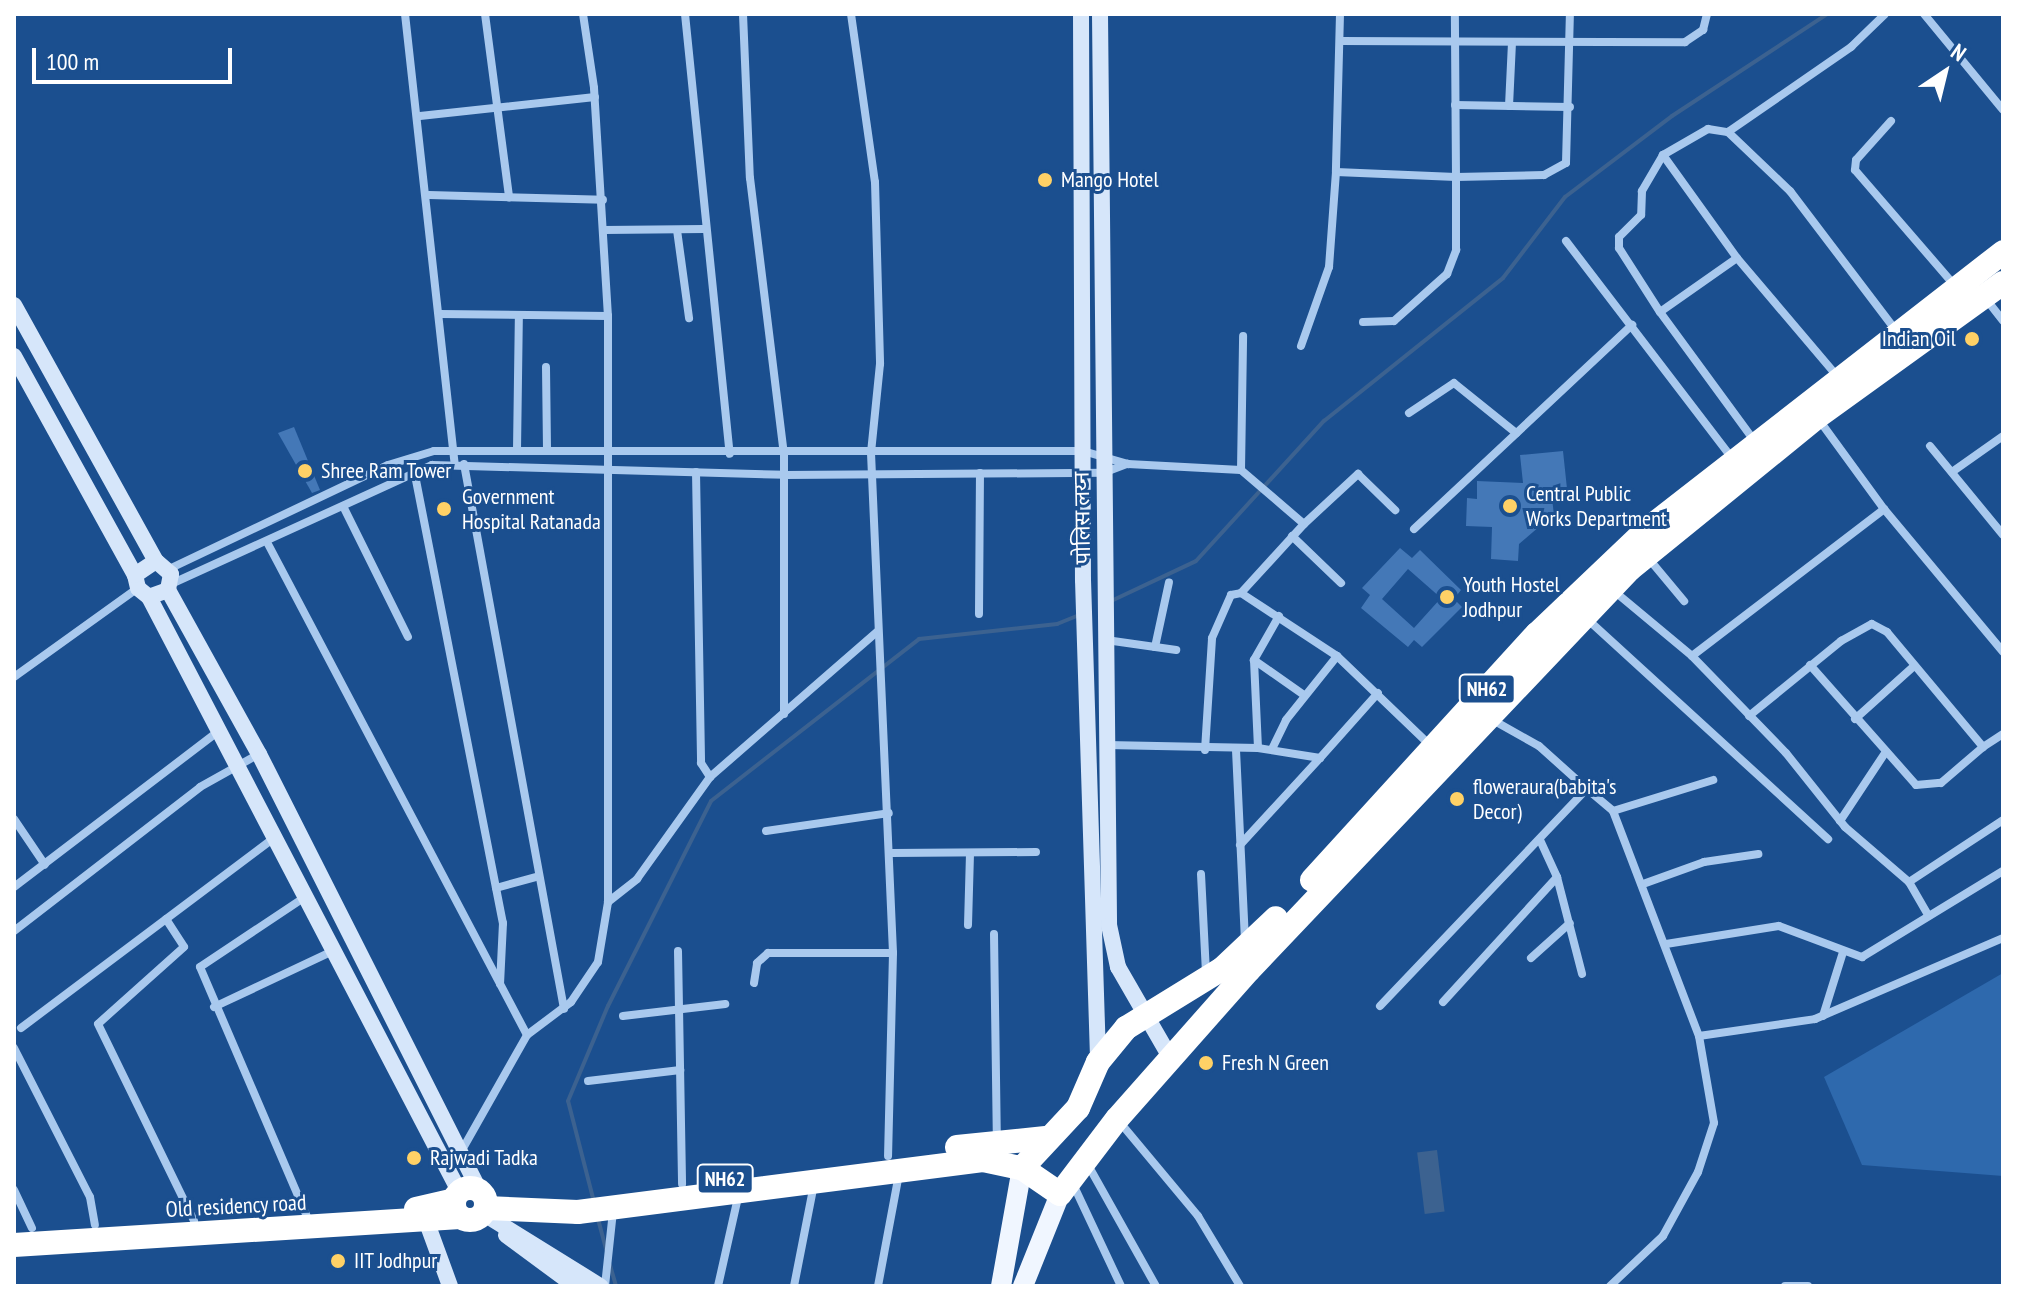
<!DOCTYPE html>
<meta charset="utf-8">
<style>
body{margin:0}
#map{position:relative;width:2017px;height:1300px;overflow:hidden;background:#1b4f8f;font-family:"PT Sans Narrow","Noto Sans Devanagari",sans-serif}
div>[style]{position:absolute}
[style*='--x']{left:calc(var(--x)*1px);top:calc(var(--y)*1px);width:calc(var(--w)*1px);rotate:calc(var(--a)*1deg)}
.green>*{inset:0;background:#2e69ad}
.water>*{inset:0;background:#3c6290;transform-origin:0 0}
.stream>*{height:4px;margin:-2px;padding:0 2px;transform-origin:2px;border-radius:2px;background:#3c6290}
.building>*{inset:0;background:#4478b7}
.street>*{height:8px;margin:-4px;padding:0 4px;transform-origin:4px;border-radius:4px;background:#a9c9ee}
.secondary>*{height:16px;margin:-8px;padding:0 8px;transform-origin:8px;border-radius:8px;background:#d6e6fa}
.primary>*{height:20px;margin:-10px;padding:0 10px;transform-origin:10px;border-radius:10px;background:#f0f6ff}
.highway>*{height:24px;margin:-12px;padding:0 12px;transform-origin:12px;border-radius:12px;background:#fff}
.highway>.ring{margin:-12px;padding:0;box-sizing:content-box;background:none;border:24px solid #fff;border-radius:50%}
.dots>*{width:22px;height:22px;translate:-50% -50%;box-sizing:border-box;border:4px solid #1b4f8f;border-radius:50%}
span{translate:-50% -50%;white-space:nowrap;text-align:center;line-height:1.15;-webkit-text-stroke:6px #1b4f8f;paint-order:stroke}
.shield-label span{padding:2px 6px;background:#1b4f8f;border:2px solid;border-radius:6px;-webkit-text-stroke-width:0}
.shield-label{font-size:20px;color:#fff;font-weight:700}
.poi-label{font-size:22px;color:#fff}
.left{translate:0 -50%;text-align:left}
.right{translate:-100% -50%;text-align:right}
.street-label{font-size:22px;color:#fff}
.frame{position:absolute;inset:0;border:16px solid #fff;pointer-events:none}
.north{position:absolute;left:1905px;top:32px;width:80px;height:80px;-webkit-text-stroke:6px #1b4f8f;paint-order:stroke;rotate:35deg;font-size:22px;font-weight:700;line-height:32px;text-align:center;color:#fff}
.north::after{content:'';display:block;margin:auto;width:28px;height:36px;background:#fff;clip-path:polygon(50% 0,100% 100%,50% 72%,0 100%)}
.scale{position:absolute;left:32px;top:48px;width:200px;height:36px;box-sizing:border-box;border:4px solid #fff;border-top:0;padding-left:10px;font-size:24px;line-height:28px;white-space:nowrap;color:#fff;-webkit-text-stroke:6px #1b4f8f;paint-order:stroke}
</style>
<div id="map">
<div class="green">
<div style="clip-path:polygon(2003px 973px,2003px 1176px,1862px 1165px,1824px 1077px)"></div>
</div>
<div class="water">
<div style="left:1437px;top:1150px;width:62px;height:20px;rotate:83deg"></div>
</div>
<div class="stream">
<div style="--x:1109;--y:602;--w:96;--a:-25.2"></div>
<div style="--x:1196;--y:561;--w:190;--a:-47.6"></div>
<div style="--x:1324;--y:421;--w:229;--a:-38.6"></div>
<div style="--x:1503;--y:278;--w:102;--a:-52.6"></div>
<div style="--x:1565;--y:197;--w:134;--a:-37.1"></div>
<div style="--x:1672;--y:116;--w:186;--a:-33.3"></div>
<div style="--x:594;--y:1202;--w:104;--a:-104.4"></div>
<div style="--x:568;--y:1101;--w:103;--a:-67.2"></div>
<div style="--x:608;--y:1006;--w:229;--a:-63.3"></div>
<div style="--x:711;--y:801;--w:264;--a:-37.9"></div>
<div style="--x:919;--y:639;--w:139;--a:-6.2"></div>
<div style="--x:1057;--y:624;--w:24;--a:-22"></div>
<div style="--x:598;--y:1219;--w:31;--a:75"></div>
<div style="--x:610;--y:1265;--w:22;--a:74"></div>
</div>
<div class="building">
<div style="clip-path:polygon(294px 427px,320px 490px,312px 493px,278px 433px)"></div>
<div style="clip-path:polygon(1563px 451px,1568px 498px,1552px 499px,1554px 514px,1519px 544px,1518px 561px,1491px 559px,1492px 527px,1466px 526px,1467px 498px,1477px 499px,1477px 481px,1523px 483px,1520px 455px)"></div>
<div style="clip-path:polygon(evenodd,1400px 548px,1412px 558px,1420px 550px,1461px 590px,1454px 599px,1462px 607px,1422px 647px,1414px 640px,1408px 647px,1361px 608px,1370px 595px,1362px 588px,1400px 548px,1408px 569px,1441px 598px,1414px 628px,1382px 599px,1408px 569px)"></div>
</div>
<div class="street">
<div style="--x:405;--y:14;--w:453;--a:83.7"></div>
<div style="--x:485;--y:14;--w:185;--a:82.5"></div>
<div style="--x:583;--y:14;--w:75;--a:81.5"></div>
<div style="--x:594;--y:88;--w:228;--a:86.5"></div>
<div style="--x:608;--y:316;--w:586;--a:90"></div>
<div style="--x:608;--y:902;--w:37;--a:-38"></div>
<div style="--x:637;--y:879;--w:125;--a:-54.4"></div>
<div style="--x:710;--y:777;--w:221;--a:-41"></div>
<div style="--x:685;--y:14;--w:442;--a:84.2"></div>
<div style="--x:743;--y:14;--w:164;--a:87.6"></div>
<div style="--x:750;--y:178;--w:278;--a:83"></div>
<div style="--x:784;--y:454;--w:260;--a:90"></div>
<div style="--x:851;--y:14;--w:170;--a:81.9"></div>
<div style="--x:875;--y:182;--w:182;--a:88.4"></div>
<div style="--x:880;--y:364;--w:89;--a:95.8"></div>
<div style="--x:871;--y:453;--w:500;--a:87.48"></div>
<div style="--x:893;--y:953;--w:203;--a:91.4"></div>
<div style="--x:1340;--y:14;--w:158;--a:91.5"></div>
<div style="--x:1336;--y:172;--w:120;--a:2.4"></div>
<div style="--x:1456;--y:177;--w:163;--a:-90.4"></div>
<div style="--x:1924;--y:14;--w:124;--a:50.5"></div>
<div style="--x:1340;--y:41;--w:345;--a:0.2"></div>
<div style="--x:1685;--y:42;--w:22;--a:-34"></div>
<div style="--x:1703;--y:30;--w:16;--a:-76"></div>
<div style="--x:1455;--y:105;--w:115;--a:1"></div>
<div style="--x:1509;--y:106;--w:64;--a:-87.3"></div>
<div style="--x:420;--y:116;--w:176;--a:-6.2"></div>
<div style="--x:1891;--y:121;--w:52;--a:131.9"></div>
<div style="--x:1856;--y:160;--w:10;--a:96"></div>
<div style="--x:1855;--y:170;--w:155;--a:49.2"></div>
<div style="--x:1728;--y:132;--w:150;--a:-34.6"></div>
<div style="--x:1851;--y:47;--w:47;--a:-44.1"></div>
<div style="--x:1663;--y:155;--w:52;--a:-30"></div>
<div style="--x:1708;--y:129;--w:20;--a:9"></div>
<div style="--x:1728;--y:132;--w:86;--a:43.6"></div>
<div style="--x:1790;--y:191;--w:177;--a:52.8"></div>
<div style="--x:429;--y:195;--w:174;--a:1.6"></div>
<div style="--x:604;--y:230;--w:100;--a:-0.6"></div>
<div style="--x:677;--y:230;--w:89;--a:82.2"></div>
<div style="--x:1566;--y:241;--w:273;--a:52.6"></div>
<div style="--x:1737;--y:258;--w:155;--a:49.7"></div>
<div style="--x:1986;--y:299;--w:28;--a:52"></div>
<div style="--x:1660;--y:312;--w:94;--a:-35"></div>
<div style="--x:1737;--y:258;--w:127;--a:-125.7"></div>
<div style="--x:1663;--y:155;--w:42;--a:120.3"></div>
<div style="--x:1642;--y:191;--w:24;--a:92"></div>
<div style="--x:1641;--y:215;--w:31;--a:135"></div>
<div style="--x:1619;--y:237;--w:11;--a:90"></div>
<div style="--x:1619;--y:248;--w:76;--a:57.4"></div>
<div style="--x:1660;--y:312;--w:161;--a:53.8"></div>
<div style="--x:440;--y:314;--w:168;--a:0.7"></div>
<div style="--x:1363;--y:322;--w:31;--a:-2"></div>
<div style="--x:1394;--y:321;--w:71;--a:-41.6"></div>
<div style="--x:1447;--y:274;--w:26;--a:-69"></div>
<div style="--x:1456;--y:250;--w:73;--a:-90"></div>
<div style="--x:1456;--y:177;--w:88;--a:-1.3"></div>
<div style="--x:1544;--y:175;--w:25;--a:-29"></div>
<div style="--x:1566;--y:163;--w:149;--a:-88.5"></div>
<div style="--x:1301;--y:346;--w:84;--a:-70.5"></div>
<div style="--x:1329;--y:267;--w:95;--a:-85.8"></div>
<div style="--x:546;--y:367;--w:83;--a:89.3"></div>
<div style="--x:1409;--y:413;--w:54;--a:-33.7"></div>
<div style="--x:1454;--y:383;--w:80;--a:38.9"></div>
<div style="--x:1930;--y:446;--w:115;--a:50.6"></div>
<div style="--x:517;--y:450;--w:135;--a:-89.2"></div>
<div style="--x:464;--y:464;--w:554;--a:79.6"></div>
<div style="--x:414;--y:470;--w:462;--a:78.9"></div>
<div style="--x:503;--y:923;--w:61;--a:92.8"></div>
<div style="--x:1241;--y:470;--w:134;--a:-89.1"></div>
<div style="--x:696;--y:472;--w:291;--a:89"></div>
<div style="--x:701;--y:763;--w:17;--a:57"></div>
<div style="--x:1952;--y:472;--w:62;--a:-35.2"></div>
<div style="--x:343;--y:506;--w:146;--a:63.6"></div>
<div style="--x:1884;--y:509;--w:186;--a:50.2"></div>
<div style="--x:1304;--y:524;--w:74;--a:-42.8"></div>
<div style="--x:1358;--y:474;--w:52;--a:44.2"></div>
<div style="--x:1414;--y:529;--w:299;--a:-43.1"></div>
<div style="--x:1292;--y:536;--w:68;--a:43.8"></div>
<div style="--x:268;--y:544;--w:555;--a:62.19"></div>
<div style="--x:1649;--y:559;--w:55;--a:50.2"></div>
<div style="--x:169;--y:569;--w:242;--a:-25.4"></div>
<div style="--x:388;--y:465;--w:48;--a:-16.9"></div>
<div style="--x:434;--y:451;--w:649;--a:0"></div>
<div style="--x:1083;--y:451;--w:47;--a:16.1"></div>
<div style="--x:1128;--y:464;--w:113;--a:3"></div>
<div style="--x:1241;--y:470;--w:83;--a:40.6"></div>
<div style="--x:1304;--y:524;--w:93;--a:132.4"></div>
<div style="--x:1241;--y:593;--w:115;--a:33.3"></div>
<div style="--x:1337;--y:656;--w:132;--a:43.8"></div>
<div style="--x:171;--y:584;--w:287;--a:-24.5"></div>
<div style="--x:432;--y:465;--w:353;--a:1.6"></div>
<div style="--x:785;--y:475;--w:318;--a:-0.4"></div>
<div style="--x:1103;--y:473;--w:26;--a:-21"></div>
<div style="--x:1614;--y:591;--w:102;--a:39.8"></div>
<div style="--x:1692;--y:656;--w:135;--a:45.9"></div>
<div style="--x:1786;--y:753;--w:95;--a:51.4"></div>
<div style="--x:1845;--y:827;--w:84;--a:40.7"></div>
<div style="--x:1909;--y:882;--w:113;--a:-33.4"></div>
<div style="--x:979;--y:614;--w:141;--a:-89.6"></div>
<div style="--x:1279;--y:616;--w:51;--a:119.6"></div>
<div style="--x:1254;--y:660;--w:88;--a:87.4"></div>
<div style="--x:1258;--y:748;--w:63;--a:9.2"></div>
<div style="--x:1320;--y:758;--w:87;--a:-48.3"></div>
<div style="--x:1586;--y:618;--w:328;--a:42.4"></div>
<div style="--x:1106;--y:640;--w:71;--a:8.1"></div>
<div style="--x:1155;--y:647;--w:66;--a:-77.8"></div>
<div style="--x:1692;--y:656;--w:242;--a:-37.4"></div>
<div style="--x:1884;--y:509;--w:110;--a:-126.1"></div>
<div style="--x:1254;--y:660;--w:61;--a:35"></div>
<div style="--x:1810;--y:665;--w:160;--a:48.5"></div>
<div style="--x:1916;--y:785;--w:25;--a:-5"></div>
<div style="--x:1941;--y:783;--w:55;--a:-40.6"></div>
<div style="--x:14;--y:677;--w:153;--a:-35.7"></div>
<div style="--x:1749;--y:716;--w:119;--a:-39.2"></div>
<div style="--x:1841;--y:641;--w:35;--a:-29"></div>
<div style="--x:1872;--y:624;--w:17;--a:28"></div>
<div style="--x:1887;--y:632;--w:150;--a:50.1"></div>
<div style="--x:1983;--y:747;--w:24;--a:-33"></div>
<div style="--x:1491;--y:719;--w:55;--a:29.4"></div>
<div style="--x:1539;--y:746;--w:64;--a:41.9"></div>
<div style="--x:1855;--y:719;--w:79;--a:-41.9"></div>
<div style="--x:1107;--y:745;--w:151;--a:1.1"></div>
<div style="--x:1272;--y:749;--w:32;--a:-64"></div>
<div style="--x:1286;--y:720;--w:82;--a:-51.4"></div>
<div style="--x:1205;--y:750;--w:112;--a:-86.4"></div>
<div style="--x:1212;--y:638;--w:47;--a:-66.2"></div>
<div style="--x:1231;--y:595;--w:10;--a:-11"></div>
<div style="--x:1236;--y:750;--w:191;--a:87.3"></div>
<div style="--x:1613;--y:811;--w:105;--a:-17.2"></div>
<div style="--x:14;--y:819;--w:55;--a:56"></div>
<div style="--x:1840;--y:821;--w:82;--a:-56.5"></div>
<div style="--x:766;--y:831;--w:124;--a:-8.3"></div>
<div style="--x:1540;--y:840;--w:41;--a:65.3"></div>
<div style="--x:1557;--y:877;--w:100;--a:75.5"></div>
<div style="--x:1240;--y:845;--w:118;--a:-47.4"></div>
<div style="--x:892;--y:853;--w:144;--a:-0.4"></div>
<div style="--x:1201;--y:874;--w:100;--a:87.1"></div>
<div style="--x:1909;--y:882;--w:39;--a:60"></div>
<div style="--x:1643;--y:884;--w:65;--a:-19.8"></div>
<div style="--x:1704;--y:862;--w:55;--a:-8.4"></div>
<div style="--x:14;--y:887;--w:259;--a:-37.3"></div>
<div style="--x:496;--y:888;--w:41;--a:-15.4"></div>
<div style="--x:305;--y:897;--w:126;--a:146.3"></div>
<div style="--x:200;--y:967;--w:272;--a:66.8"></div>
<div style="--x:166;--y:919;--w:33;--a:57"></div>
<div style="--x:184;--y:947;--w:115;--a:138.2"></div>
<div style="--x:98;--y:1024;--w:219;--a:64"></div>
<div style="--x:968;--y:925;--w:72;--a:-88.4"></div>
<div style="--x:14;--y:931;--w:235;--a:-37.7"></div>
<div style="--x:200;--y:787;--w:68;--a:-29.2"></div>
<div style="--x:994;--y:934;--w:207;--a:89.2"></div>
<div style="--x:1666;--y:944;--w:114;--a:-9.1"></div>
<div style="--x:1779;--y:926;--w:89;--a:20.5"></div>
<div style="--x:1862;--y:957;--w:165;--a:-31.4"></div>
<div style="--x:678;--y:951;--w:233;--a:89"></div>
<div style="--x:1531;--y:958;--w:52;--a:-41.9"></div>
<div style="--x:754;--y:983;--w:20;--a:-81"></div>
<div style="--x:757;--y:963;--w:15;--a:-42"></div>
<div style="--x:768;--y:953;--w:125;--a:0"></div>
<div style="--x:1443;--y:1002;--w:169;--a:-47.6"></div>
<div style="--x:1380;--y:1006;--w:300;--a:-46.4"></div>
<div style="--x:1587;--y:789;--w:34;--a:40"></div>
<div style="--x:1613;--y:811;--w:241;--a:69.1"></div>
<div style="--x:1699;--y:1036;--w:88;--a:80.2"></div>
<div style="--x:1714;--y:1123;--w:52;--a:108.1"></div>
<div style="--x:1698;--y:1172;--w:73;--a:118.7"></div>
<div style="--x:1663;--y:1236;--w:73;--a:136.7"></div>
<div style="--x:214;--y:1007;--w:134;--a:-25.2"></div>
<div style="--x:623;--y:1016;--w:103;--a:-6.7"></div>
<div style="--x:1823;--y:1016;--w:67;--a:-72.6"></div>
<div style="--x:21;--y:1028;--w:318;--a:-36.9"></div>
<div style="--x:1699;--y:1036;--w:117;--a:-8.3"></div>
<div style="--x:1815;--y:1019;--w:205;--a:-23.3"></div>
<div style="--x:14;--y:1048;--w:167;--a:63"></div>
<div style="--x:90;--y:1197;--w:28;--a:80"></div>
<div style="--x:588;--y:1081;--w:93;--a:-6.8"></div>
<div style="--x:1118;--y:1120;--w:125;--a:50.2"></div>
<div style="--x:1198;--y:1216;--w:82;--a:59"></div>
<div style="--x:1088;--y:1165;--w:139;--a:60.7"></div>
<div style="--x:449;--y:1173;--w:159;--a:-60.5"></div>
<div style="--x:527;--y:1035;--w:55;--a:-36.9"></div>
<div style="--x:571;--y:1002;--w:48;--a:-56"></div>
<div style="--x:598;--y:962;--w:61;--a:-80.5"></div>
<div style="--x:1072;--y:1182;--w:115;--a:64.8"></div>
<div style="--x:14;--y:1190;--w:42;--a:64.7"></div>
<div style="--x:605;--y:1286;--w:75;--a:-83.9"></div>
<div style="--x:718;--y:1286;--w:95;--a:-77.3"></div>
<div style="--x:794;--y:1286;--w:104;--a:-78.9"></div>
<div style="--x:878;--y:1286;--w:114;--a:-79.4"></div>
<div style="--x:1785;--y:1286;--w:23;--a:0"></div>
</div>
<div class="secondary">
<div style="--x:1081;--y:14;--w:566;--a:89.8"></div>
<div style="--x:1083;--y:580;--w:482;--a:88.2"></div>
<div style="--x:1100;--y:14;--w:911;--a:89.43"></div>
<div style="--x:1109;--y:925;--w:43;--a:77.9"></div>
<div style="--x:1118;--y:967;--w:104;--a:60"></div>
<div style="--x:14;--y:305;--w:293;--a:61"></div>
<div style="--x:156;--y:561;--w:20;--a:41"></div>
<div style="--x:171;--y:574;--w:16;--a:101"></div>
<div style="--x:168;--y:590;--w:20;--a:160"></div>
<div style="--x:149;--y:597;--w:14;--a:-141"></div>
<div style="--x:138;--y:588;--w:13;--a:-103"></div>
<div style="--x:135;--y:575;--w:25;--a:-34"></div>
<div style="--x:14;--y:356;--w:250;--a:61.1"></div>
<div style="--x:168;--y:590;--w:188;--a:61"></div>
<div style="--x:259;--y:754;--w:488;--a:63.2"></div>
<div style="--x:149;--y:597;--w:670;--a:62.44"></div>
<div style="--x:484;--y:1214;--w:137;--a:31.8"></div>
<div style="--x:427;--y:1223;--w:67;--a:69.9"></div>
<div style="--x:506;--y:1235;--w:86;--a:36.5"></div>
</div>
<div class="primary">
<div style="--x:1001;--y:1286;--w:120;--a:-79.9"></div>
<div style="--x:1023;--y:1286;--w:99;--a:-68.1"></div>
</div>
<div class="highway">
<div style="--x:1312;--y:880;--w:333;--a:-47.6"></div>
<div style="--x:1537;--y:634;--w:149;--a:-43.6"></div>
<div style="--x:1645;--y:531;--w:454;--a:-37.9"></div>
<div style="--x:957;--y:1147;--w:89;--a:-5.8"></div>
<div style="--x:1022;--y:1168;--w:82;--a:-47"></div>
<div style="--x:1078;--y:1108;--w:50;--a:-66.5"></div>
<div style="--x:1098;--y:1062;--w:44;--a:-50.5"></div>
<div style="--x:1126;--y:1028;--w:113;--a:-31.6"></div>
<div style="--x:1222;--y:969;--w:74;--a:-43.4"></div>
<div class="ring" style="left:454px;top:1188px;width:8px;height:8px"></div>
<div style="--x:486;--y:1208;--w:92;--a:2.5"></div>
<div style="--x:578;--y:1212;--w:408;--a:-7.3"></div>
<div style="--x:983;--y:1160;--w:40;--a:12"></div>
<div style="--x:1022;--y:1168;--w:46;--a:34.4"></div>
<div style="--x:1060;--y:1194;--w:94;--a:-52.8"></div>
<div style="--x:1117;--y:1119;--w:199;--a:-48.5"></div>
<div style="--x:1249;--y:970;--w:553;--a:-46.47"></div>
<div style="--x:1630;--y:569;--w:241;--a:-39.1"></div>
<div style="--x:1817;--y:417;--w:229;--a:-35.8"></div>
<div style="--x:416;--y:1209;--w:39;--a:-13"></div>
<div style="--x:14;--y:1245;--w:447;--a:-3.6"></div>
</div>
<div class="dots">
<div style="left:1045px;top:180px;background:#ffd166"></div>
<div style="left:1972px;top:339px;background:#ffd166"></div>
<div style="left:305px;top:471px;background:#ffd166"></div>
<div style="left:1510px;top:506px;background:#ffd166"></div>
<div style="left:444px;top:509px;background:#ffd166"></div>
<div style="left:1447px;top:597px;background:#ffd166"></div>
<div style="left:1457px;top:799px;background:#ffd166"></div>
<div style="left:1206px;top:1063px;background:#ffd166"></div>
<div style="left:414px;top:1158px;background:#ffd166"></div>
<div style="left:338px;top:1261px;background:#ffd166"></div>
</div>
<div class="shield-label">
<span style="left:1487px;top:689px">NH62</span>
<span style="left:725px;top:1179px">NH62</span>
</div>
<div class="poi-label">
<span class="left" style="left:1061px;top:180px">Mango Hotel</span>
<span class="right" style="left:1956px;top:339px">Indian Oil</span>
<span class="left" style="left:321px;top:471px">Shree Ram Tower</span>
<span class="left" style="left:1526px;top:506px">Central Public<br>Works Department</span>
<span class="left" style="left:462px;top:509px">Government<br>Hospital Ratanada</span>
<span class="left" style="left:1463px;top:597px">Youth Hostel<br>Jodhpur</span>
<span class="left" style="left:1473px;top:799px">floweraura(babita's<br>Decor)</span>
<span class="left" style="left:1222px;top:1063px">Fresh N Green</span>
<span class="left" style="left:430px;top:1158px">Rajwadi Tadka</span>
<span class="left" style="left:354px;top:1261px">IIT Jodhpur</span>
</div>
<div class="street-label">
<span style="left:1082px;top:518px;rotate:-91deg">पोलिस लय्न</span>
<span style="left:236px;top:1206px;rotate:-3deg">Old residency road</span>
</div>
<div class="frame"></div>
<div class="north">N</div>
<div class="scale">100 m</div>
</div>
